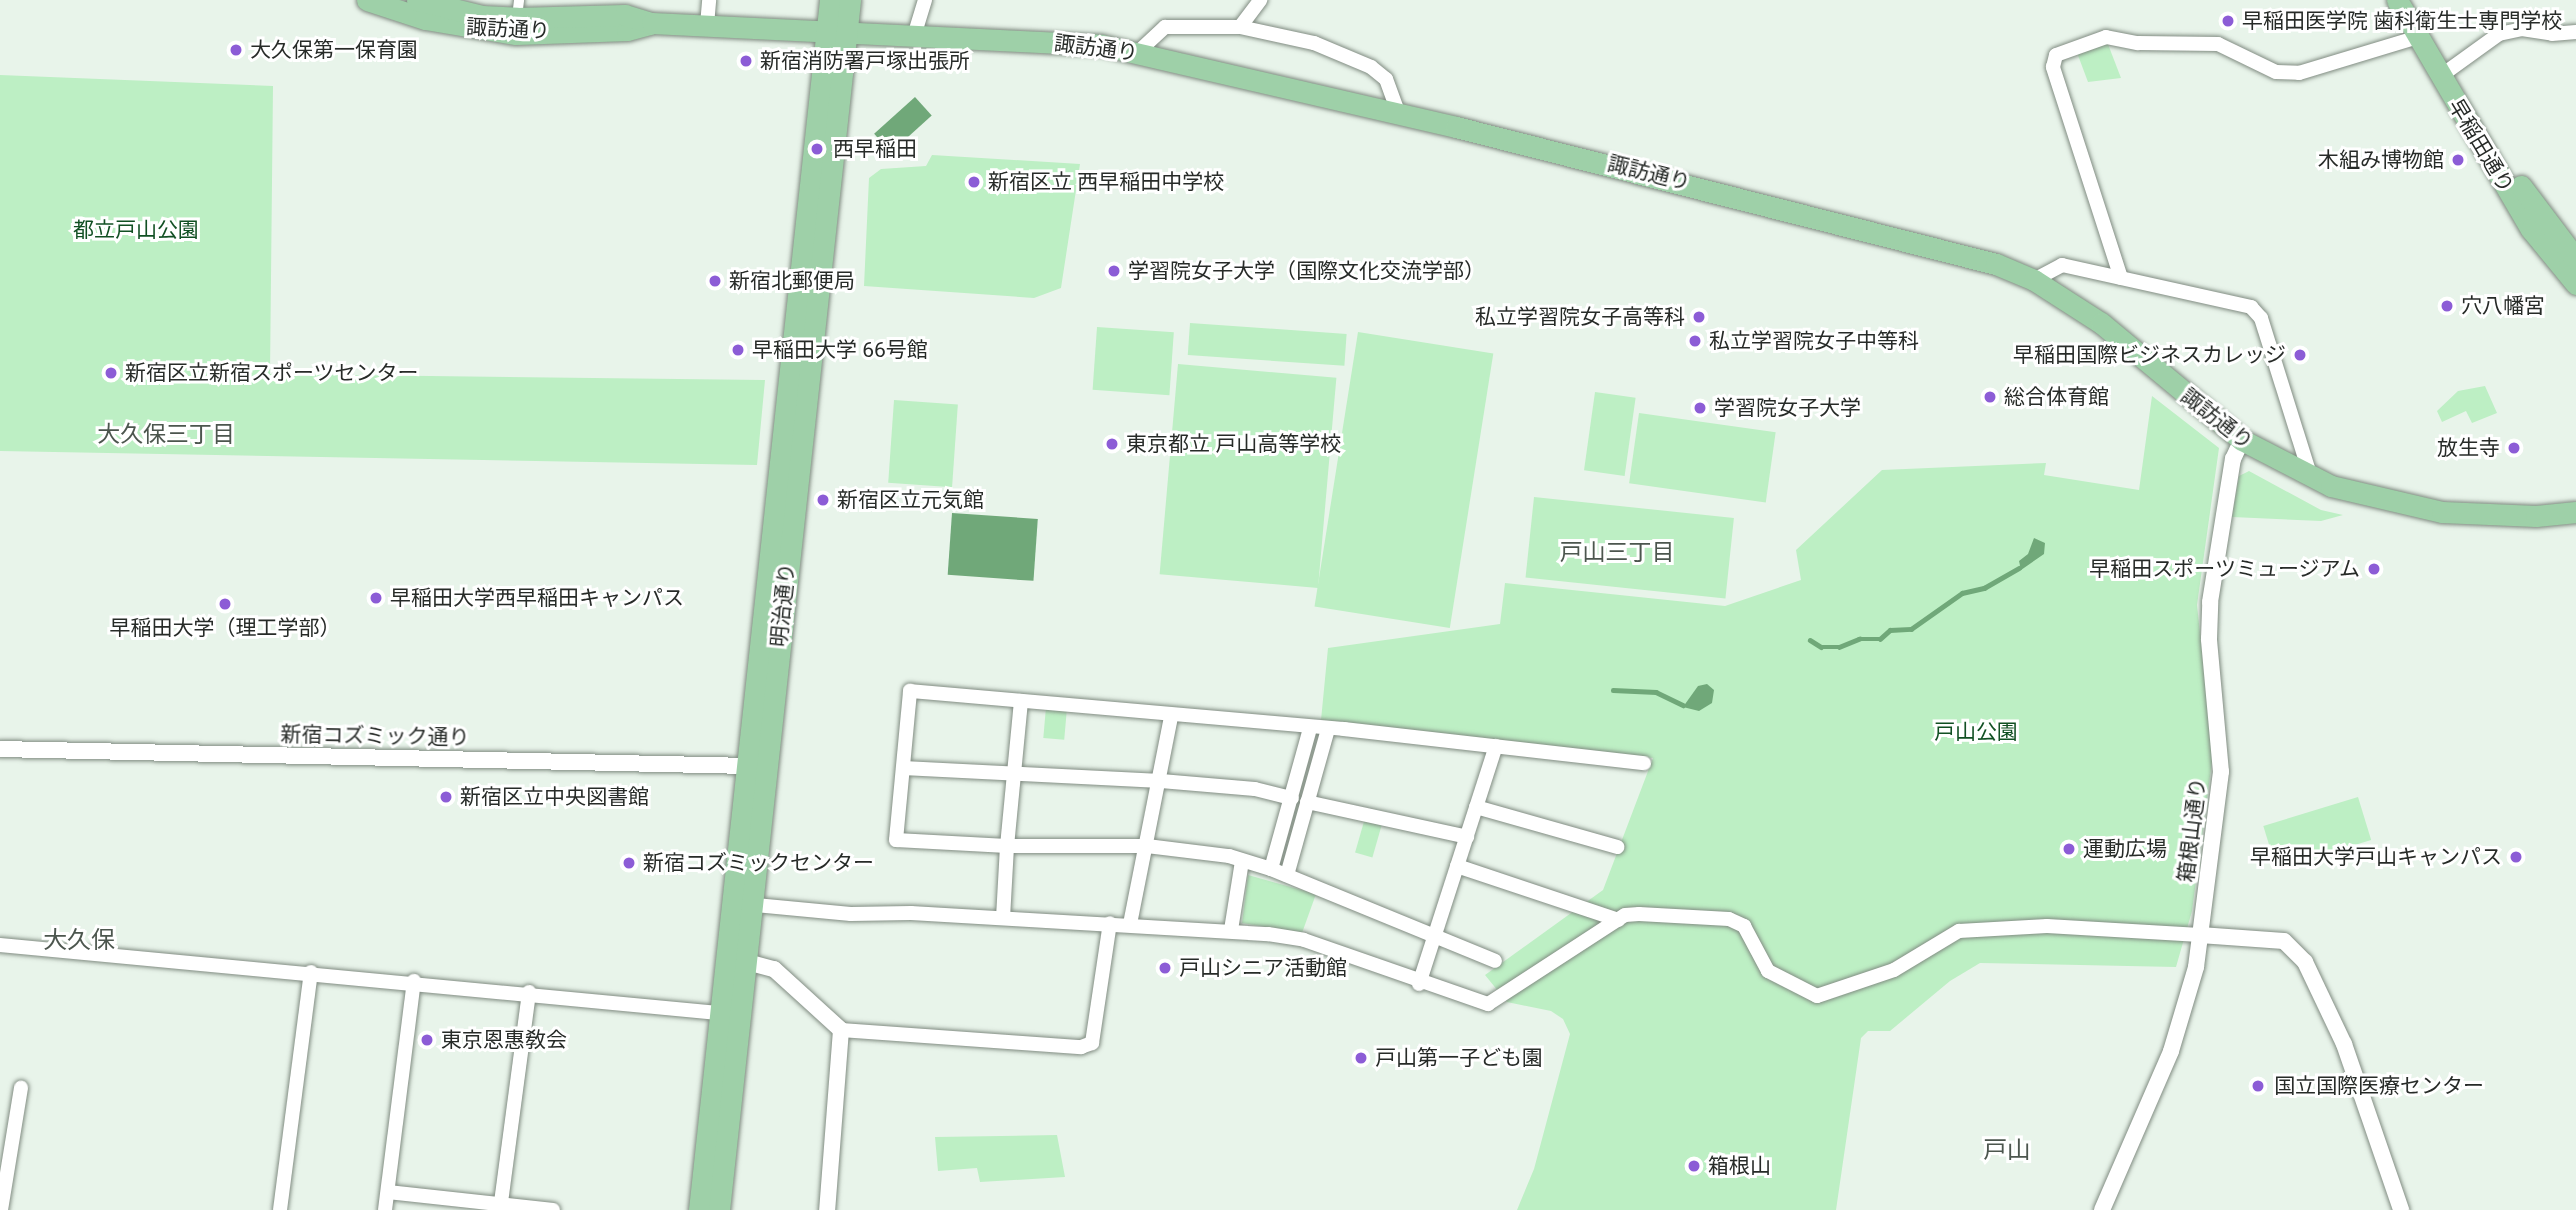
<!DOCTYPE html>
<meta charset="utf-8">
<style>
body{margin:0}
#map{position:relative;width:2576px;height:1210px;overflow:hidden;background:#e8f4ea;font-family:Roboto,"Noto Sans JP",sans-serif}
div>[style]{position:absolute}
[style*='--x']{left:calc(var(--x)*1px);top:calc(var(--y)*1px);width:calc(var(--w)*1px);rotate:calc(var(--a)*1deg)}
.green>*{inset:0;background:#bdefc4;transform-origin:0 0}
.water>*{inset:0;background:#70a879;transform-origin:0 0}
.stream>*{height:4.5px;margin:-2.25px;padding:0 2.25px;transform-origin:2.25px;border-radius:2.25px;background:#70a879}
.roads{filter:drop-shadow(0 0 2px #818c82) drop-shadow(0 0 2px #818c82)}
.pedestrian>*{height:10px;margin:-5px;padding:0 5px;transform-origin:5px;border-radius:5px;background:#fff}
.minor>*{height:14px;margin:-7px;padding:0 7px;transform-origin:7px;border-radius:7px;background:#fff}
.tertiary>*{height:16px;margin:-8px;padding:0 8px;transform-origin:8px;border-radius:8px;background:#fff}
.primary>*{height:21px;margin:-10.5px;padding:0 10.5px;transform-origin:10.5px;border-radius:10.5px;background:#9ed0a8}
.dots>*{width:19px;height:19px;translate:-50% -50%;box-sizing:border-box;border:4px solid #fff;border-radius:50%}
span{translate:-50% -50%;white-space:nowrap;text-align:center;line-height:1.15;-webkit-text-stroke:6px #fff;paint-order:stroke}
.poi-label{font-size:21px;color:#272b28}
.left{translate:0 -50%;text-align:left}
.right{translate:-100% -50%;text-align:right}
.street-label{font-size:21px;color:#272b28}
.park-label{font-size:21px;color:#115023}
.neighbourhood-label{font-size:23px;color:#4c564e}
.quarter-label{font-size:24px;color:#4c564e}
</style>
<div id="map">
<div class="green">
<div style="clip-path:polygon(2106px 39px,2121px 78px,2088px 82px,2076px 50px)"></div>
<div style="clip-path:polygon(0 75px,273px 86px,270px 374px,765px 380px,757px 465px,0 451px)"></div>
<div style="clip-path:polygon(932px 155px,1080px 164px,1061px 288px,1034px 298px,864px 286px,869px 178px,881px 169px,926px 166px)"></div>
<div style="left:1190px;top:323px;width:157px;height:32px;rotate:4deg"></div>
<div style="left:1097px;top:327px;width:77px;height:63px;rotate:4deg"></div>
<div style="left:1358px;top:332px;width:137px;height:278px;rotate:9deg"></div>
<div style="left:1178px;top:364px;width:159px;height:211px;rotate:5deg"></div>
<div style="clip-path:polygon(2485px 386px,2497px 413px,2472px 423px,2466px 411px,2442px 422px,2437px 411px,2458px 391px)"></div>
<div style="left:1595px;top:392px;width:41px;height:79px;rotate:8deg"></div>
<div style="clip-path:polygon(2152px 396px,2219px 448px,2197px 605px,2213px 754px,2192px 911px,2176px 967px,1980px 963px,1950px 981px,1890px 1031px,1868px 1031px,1861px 1038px,1836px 1210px,1517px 1210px,1534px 1169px,1570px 1034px,1563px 1019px,1551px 1011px,1507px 1002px,1485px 975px,1603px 890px,1653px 758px,1321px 720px,1328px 648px,1500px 624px,1505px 583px,1725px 606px,1801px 580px,1796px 550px,1882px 470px,2046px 463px,2044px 475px,2139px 490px)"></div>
<div style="left:894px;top:400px;width:64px;height:83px;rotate:4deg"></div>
<div style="left:1639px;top:413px;width:138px;height:71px;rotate:8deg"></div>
<div style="clip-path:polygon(2249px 471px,2321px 510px,2343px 515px,2321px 521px,2232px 517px,2239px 476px)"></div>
<div style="left:1534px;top:497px;width:201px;height:81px;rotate:6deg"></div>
<div style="left:1046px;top:707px;width:21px;height:31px;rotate:5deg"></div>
<div style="left:2358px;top:797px;width:45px;height:99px;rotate:73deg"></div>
<div style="left:1365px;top:818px;width:18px;height:36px;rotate:16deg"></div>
<div style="clip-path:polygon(1248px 875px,1316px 894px,1302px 933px,1242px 923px)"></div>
<div style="clip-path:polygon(1057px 1135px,1065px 1177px,980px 1182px,977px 1168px,938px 1171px,935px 1137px)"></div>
</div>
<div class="water">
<div style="left:915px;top:97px;width:25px;height:55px;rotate:48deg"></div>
<div style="left:952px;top:513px;width:86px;height:62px;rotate:4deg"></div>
<div style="clip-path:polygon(2034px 538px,2045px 543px,2044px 554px,2021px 570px,2019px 561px,2028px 554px)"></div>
<div style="clip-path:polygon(1707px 684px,1714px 690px,1712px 703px,1699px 711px,1683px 707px,1698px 686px)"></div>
</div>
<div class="stream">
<div style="--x:1810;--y:640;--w:13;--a:32"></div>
<div style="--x:1821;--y:647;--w:18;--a:0"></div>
<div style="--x:1839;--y:647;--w:22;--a:-22"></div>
<div style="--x:1859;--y:639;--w:21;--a:0"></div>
<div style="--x:1880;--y:639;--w:13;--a:-42"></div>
<div style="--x:1890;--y:630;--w:21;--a:-3"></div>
<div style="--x:1911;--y:629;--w:62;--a:-35.2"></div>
<div style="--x:1962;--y:593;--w:23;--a:-13"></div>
<div style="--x:1984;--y:588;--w:40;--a:-29.7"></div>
<div style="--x:1613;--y:690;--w:43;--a:2.7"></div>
<div style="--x:1656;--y:692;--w:30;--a:26"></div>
</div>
<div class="roads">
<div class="pedestrian">
<div style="--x:517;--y:17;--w:17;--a:-83"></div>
</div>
<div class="minor">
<div style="--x:707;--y:25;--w:25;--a:-85"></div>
<div style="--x:1240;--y:27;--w:34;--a:-53"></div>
<div style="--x:914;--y:36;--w:38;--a:-73"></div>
<div style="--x:1138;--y:52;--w:37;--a:-43"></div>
<div style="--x:1165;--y:27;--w:75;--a:0"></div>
<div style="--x:1240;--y:27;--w:76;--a:12.2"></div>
<div style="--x:1314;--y:43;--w:62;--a:22.8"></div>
<div style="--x:1371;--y:67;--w:19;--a:39"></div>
<div style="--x:1386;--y:79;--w:37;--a:70"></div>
<div style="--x:2449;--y:70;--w:62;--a:-35.8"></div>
<div style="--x:2499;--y:34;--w:24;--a:-12"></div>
<div style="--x:2522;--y:29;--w:30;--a:9"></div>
<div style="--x:2552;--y:34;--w:24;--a:-5"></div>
<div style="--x:2121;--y:278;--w:222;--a:-107.9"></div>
<div style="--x:2053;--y:67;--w:12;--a:-76"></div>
<div style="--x:2056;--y:55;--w:53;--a:-19.8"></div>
<div style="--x:2106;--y:37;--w:33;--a:11"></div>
<div style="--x:2138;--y:43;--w:80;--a:0.7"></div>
<div style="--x:2218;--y:44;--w:64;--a:25.8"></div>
<div style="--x:2276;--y:72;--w:23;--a:2"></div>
<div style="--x:2299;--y:73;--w:124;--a:-16.8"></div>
<div style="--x:2034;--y:280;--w:32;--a:-28"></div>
<div style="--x:2062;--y:265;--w:194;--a:12.5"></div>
<div style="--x:2251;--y:307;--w:15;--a:48"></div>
<div style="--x:2261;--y:318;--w:168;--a:72.6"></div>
<div style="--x:1021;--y:701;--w:146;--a:95.5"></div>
<div style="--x:1007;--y:846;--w:140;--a:0"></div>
<div style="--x:1147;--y:846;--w:83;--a:7"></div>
<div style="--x:1229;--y:856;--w:44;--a:17.2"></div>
<div style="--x:1271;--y:869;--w:146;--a:-74.5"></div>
<div style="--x:903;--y:768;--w:258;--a:2.9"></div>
<div style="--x:1161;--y:781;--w:94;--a:4.9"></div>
<div style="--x:1255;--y:789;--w:38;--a:14"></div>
<div style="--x:1307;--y:802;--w:164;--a:12.3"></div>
<div style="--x:1476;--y:807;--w:147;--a:15.8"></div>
<div style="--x:1457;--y:866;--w:170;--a:18.5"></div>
<div style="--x:1271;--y:869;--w:242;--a:22.3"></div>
<div style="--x:1287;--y:875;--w:152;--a:-74.3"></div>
<div style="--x:745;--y:904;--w:106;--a:5.4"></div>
<div style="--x:851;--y:914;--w:60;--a:-1"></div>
<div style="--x:911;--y:913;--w:358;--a:3.4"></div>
<div style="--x:1268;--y:934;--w:36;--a:9"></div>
<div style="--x:1304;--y:940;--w:195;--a:19.2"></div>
<div style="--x:1488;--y:1004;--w:163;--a:-33"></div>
<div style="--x:1625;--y:915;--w:14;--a:-4"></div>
<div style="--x:1639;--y:914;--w:90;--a:3.2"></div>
<div style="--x:1729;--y:919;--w:17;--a:25"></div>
<div style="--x:1744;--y:926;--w:51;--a:61.9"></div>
<div style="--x:1768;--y:971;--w:55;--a:27"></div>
<div style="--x:1817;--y:996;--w:81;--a:-18.7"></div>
<div style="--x:1894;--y:970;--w:76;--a:-31"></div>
<div style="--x:1959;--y:931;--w:88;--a:-3.3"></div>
<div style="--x:2047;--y:926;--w:153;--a:3.4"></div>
<div style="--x:1003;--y:918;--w:72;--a:-86.8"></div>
<div style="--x:1007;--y:846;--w:111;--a:-176.9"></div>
<div style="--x:896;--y:840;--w:150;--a:-84.6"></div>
<div style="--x:910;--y:691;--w:436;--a:5"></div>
<div style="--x:1344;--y:729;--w:302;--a:6.5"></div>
<div style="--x:1130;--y:924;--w:212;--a:-78.8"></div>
<div style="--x:1231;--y:930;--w:70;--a:-80.9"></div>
<div style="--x:0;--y:945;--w:732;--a:5.41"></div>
<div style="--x:1419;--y:984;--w:250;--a:-72.1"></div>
<div style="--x:841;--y:1030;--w:241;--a:4.1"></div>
<div style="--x:1081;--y:1047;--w:12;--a:-20"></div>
<div style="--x:1092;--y:1043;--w:121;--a:-81.5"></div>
<div style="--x:388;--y:1192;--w:166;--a:6.2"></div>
<div style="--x:1;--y:1210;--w:124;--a:-80.7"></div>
<div style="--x:280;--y:1210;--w:240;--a:-82.6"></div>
<div style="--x:385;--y:1210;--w:231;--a:-82.8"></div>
<div style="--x:500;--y:1210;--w:220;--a:-82.4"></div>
</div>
<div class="tertiary">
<div style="--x:0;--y:749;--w:748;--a:1.3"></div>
<div style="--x:2200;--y:935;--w:84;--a:4.1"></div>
<div style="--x:2284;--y:941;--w:30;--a:45"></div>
<div style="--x:2305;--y:962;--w:91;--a:64.6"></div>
<div style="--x:2344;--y:1044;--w:176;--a:71"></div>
<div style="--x:747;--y:962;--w:28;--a:15"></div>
<div style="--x:774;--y:969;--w:91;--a:42.3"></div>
<div style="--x:841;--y:1030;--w:181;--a:94.4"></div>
<div style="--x:2102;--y:1210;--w:173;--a:-66.5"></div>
<div style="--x:2171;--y:1051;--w:88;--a:-73.4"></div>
<div style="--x:2196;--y:967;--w:197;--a:-82.7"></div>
<div style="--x:2221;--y:772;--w:134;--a:-95.2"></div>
<div style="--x:2209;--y:639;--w:37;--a:-88"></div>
<div style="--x:2210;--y:602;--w:145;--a:-80.9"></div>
<div style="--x:2233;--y:459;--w:21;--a:-65"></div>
</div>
<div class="primary">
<div style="--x:367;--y:0;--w:61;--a:18.1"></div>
<div style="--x:425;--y:19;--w:92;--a:9.4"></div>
<div style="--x:516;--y:34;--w:111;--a:-2.1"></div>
<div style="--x:627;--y:30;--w:24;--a:-15"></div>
<div style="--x:417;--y:0;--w:67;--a:13.8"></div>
<div style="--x:482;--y:16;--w:35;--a:3"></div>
<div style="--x:517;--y:18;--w:108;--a:-1.6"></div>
<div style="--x:625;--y:15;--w:28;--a:17"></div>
<div style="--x:652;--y:23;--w:450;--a:2.8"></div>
<div style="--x:1101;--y:45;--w:364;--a:13"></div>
<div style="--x:1456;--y:127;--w:557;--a:14.24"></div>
<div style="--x:1996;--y:264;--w:41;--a:22.8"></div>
<div style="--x:2034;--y:280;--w:80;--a:32.7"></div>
<div style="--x:2101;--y:323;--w:183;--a:39.7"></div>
<div style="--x:2242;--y:440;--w:100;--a:27.3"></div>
<div style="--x:2331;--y:486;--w:114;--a:13.2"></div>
<div style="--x:2442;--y:512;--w:94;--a:2.4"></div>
<div style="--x:2536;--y:516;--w:40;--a:-5.7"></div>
<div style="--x:2397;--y:0;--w:265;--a:59.7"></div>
<div style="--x:2531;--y:229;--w:71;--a:50.7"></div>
<div style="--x:2521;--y:186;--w:91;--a:53"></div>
<div style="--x:699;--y:1210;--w:1217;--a:-83.82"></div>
<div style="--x:719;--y:1210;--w:1217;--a:-83.82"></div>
</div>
</div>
<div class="dots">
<div style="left:2228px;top:21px;background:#8c5cd6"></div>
<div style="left:236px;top:50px;background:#8c5cd6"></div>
<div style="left:746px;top:61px;background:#8c5cd6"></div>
<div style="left:817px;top:149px;background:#8c5cd6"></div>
<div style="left:2458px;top:160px;background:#8c5cd6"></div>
<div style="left:974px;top:182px;background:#8c5cd6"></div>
<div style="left:1114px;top:271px;background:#8c5cd6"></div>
<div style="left:715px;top:281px;background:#8c5cd6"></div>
<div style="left:2447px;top:306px;background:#8c5cd6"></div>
<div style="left:1699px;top:317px;background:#8c5cd6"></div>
<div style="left:1695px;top:341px;background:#8c5cd6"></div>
<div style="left:738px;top:350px;background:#8c5cd6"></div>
<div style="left:2300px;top:355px;background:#8c5cd6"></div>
<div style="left:111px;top:373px;background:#8c5cd6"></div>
<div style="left:1990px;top:397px;background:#8c5cd6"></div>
<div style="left:1700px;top:408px;background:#8c5cd6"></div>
<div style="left:1112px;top:444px;background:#8c5cd6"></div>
<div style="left:2514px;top:448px;background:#8c5cd6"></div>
<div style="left:823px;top:500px;background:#8c5cd6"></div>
<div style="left:2374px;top:569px;background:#8c5cd6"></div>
<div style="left:376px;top:598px;background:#8c5cd6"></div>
<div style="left:225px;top:604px;background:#8c5cd6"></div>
<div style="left:446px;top:797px;background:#8c5cd6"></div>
<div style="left:2069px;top:849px;background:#8c5cd6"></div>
<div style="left:2516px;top:857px;background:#8c5cd6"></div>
<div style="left:629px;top:863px;background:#8c5cd6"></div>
<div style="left:1165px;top:968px;background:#8c5cd6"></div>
<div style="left:427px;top:1040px;background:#8c5cd6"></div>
<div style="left:1361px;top:1058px;background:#8c5cd6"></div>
<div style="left:2258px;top:1086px;background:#8c5cd6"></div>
<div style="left:1694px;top:1166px;background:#8c5cd6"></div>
</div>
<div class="poi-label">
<span class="left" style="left:2242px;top:21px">早稲田医学院 歯科衛生士専門学校</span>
<span class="left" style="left:250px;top:50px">大久保第一保育園</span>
<span class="left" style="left:760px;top:61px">新宿消防署戸塚出張所</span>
<span class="left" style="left:833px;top:149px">西早稲田</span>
<span class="right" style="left:2444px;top:160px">木組み博物館</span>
<span class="left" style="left:988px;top:182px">新宿区立 西早稲田中学校</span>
<span class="left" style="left:1128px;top:271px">学習院女子大学（国際文化交流学部）</span>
<span class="left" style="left:729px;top:281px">新宿北郵便局</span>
<span class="left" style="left:2461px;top:306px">穴八幡宮</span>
<span class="right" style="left:1685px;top:317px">私立学習院女子高等科</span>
<span class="left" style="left:1709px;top:341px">私立学習院女子中等科</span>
<span class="left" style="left:752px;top:350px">早稲田大学 66号館</span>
<span class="right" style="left:2286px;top:355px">早稲田国際ビジネスカレッジ</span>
<span class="left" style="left:125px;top:373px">新宿区立新宿スポーツセンター</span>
<span class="left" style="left:2004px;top:397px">総合体育館</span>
<span class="left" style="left:1714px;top:408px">学習院女子大学</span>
<span class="left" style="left:1126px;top:444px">東京都立 戸山高等学校</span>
<span class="right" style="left:2500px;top:448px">放生寺</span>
<span class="left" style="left:837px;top:500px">新宿区立元気館</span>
<span class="right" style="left:2360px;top:569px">早稲田スポーツミュージアム</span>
<span class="left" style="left:390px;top:598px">早稲田大学西早稲田キャンパス</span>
<span style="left:225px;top:628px">早稲田大学（理工学部）</span>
<span class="left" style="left:460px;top:797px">新宿区立中央図書館</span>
<span class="left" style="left:2083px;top:849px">運動広場</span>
<span class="right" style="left:2502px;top:857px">早稲田大学戸山キャンパス</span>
<span class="left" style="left:643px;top:863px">新宿コズミックセンター</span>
<span class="left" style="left:1179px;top:968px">戸山シニア活動館</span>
<span class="left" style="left:441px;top:1040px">東京恩惠敎会</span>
<span class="left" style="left:1375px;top:1058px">戸山第一子ども園</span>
<span class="left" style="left:2274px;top:1086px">国立国際医療センター</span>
<span class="left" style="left:1708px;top:1166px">箱根山</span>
</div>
<div class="street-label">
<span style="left:508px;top:29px;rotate:3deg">諏訪通り</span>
<span style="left:1096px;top:48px;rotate:7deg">諏訪通り</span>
<span style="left:2481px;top:146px;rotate:59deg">早稲田通り</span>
<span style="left:1649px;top:173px;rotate:14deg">諏訪通り</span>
<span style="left:2217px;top:419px;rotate:38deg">諏訪通り</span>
<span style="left:783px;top:605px;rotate:-84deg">明治通り</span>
<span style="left:375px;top:736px;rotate:1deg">新宿コズミック通り</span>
<span style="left:2192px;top:830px;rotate:-83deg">箱根山通り</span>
</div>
<div class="park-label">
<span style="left:136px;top:230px">都立戸山公園</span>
<span style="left:1976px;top:732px">戸山公園</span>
</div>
<div class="neighbourhood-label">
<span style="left:166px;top:435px">大久保三丁目</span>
<span style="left:1617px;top:553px">戸山三丁目</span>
</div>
<div class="quarter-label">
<span style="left:79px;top:941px">大久保</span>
<span style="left:2007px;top:1151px">戸山</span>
</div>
</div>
